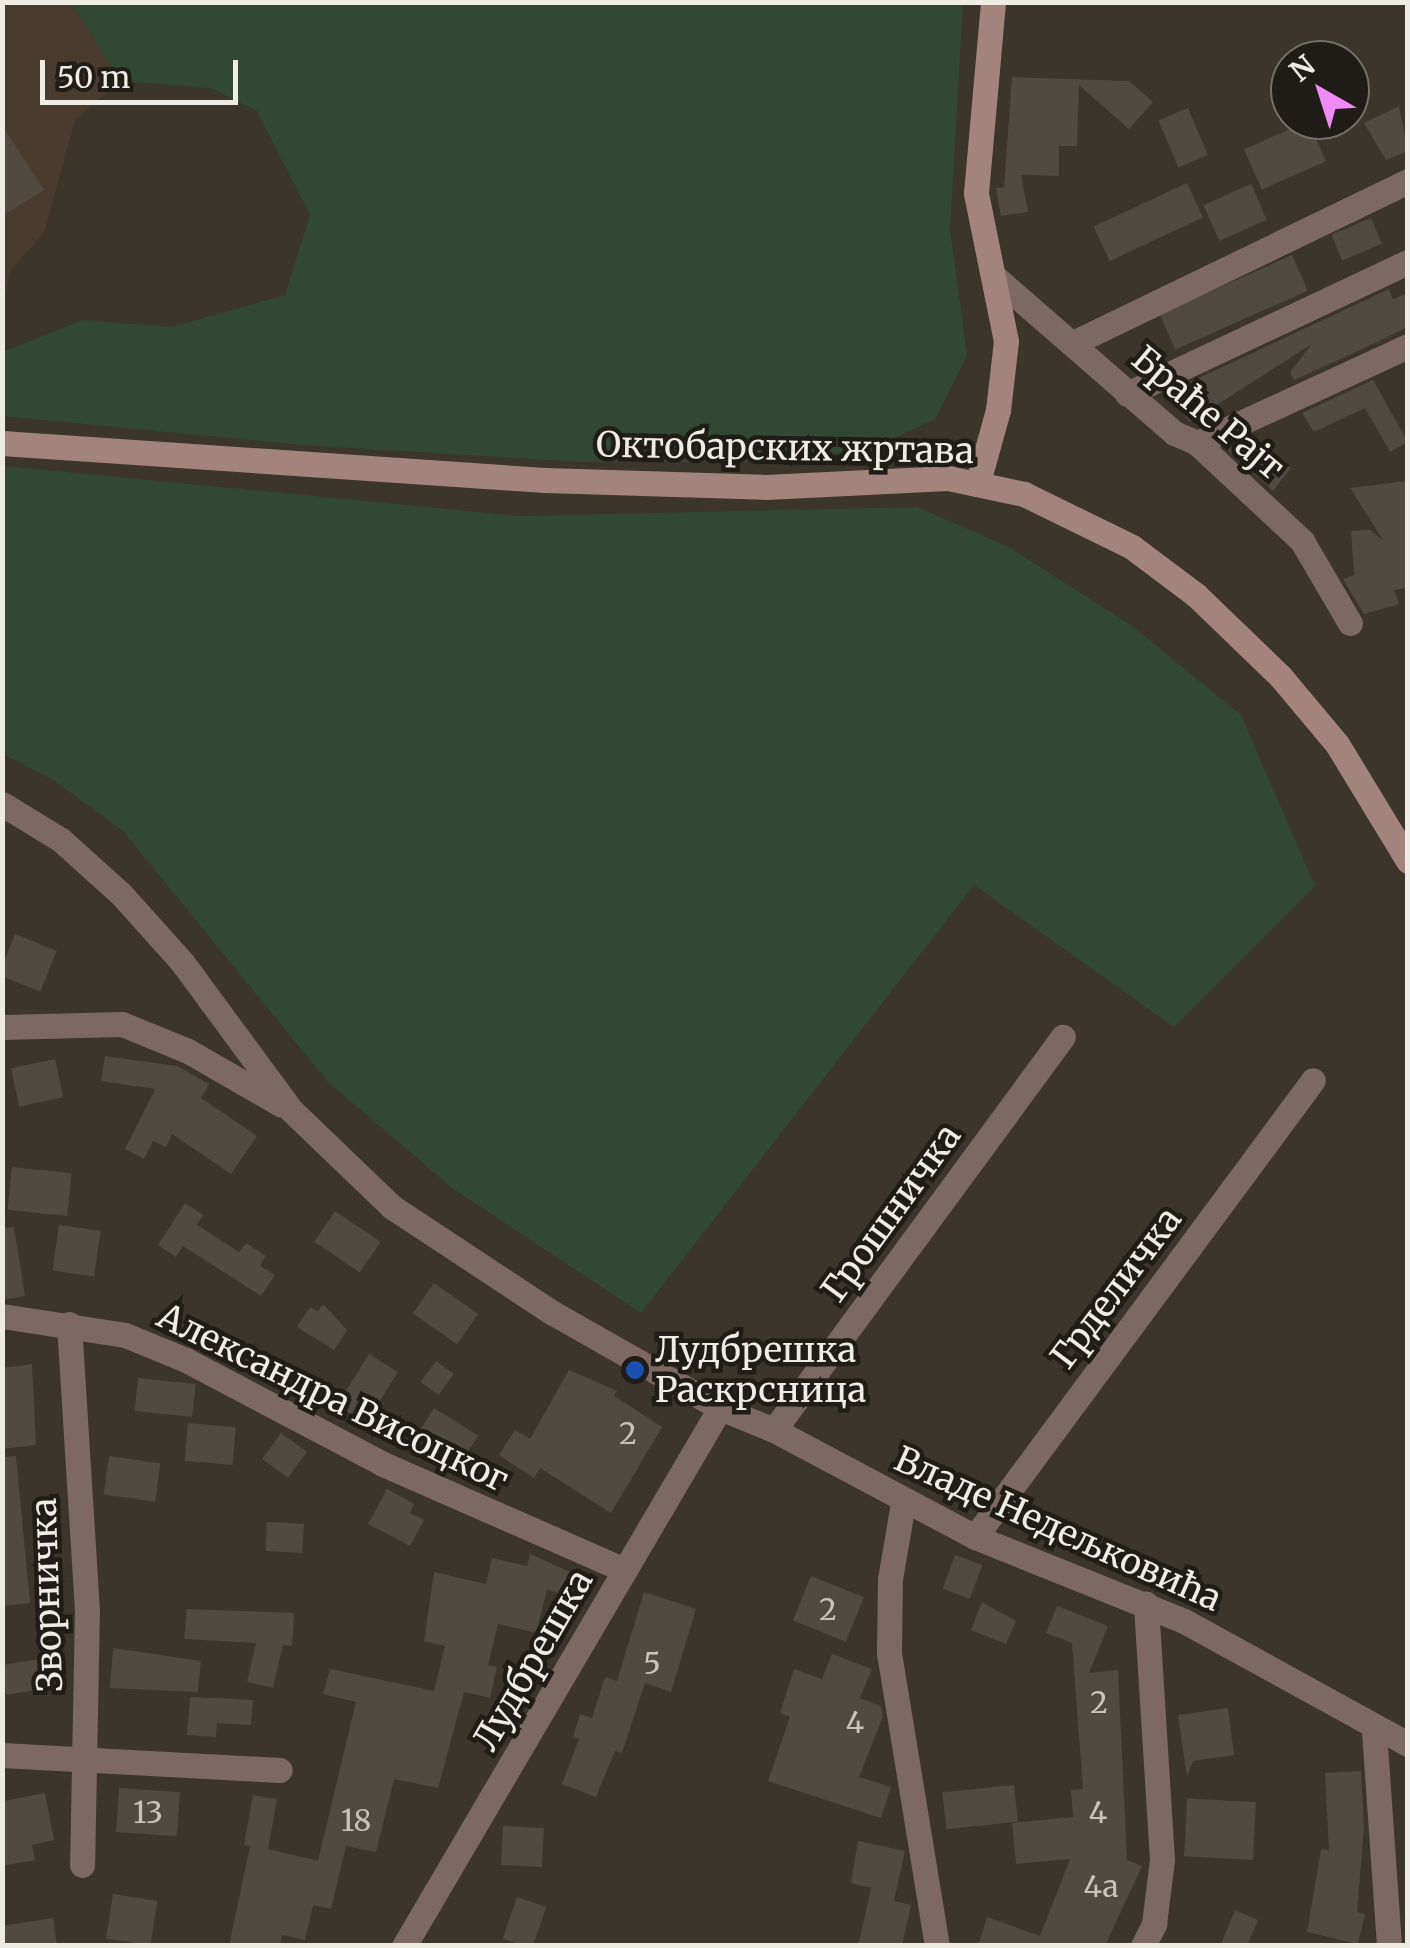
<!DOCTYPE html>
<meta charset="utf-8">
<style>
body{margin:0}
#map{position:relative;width:1410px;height:1948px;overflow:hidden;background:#3b352c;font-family:Merriweather,serif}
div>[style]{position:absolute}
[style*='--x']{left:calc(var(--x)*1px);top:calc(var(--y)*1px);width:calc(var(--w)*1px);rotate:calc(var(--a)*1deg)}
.industrial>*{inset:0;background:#493b2d}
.green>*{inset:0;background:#324834}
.building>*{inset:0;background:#504a40;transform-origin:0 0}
.street>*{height:25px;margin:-12.5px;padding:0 12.5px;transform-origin:12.5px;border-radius:12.5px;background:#7c6964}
.secondary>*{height:25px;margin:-12.5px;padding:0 12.5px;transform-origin:12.5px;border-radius:12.5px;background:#a3847d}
.dots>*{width:28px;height:28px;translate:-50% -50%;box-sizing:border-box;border:5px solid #201d19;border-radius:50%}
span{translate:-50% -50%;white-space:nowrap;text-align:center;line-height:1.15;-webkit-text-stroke:9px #201d19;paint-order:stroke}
.number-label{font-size:30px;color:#c7c3bc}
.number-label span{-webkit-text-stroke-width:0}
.street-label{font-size:35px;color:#efebe5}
.poi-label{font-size:35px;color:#efebe5}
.left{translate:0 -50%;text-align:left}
.frame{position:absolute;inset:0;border:5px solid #efebe5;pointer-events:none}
.north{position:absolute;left:1270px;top:40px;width:100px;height:100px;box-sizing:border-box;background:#201d19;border:2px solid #736f6b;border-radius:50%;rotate:321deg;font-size:28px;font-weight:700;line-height:40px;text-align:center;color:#efebe5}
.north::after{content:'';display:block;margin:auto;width:35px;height:45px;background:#f08bf5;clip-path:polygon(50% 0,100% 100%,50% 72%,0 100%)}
.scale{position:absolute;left:40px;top:60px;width:198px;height:45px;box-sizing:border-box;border:5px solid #efebe5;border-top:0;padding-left:12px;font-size:30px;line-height:35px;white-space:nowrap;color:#efebe5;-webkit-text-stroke:8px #201d19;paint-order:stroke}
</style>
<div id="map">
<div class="industrial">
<div style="clip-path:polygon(3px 3px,72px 3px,120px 81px,75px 120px,44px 233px,10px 271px,3px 310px)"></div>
</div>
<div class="green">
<div style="clip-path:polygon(72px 3px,963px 3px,950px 229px,967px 355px,935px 419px,873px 449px,752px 462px,581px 462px,302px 445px,3px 416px,3px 352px,83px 320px,172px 327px,285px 295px,310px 215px,257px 111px,211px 88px,120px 81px)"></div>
<div style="clip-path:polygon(3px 466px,519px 516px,917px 507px,1007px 546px,1132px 626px,1241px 715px,1315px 886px,1174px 1027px,974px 885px,641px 1313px,452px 1188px,328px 1082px,123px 831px,55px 781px,3px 754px)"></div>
</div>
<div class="building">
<div style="clip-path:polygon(1012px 77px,1129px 81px,1153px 102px,1129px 129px,1079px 85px,1077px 146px,1059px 146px,1059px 176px,1021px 175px,1028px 212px,1001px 216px,996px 188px,1004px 187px)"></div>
<div style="clip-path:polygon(1399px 106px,1408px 151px,1386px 160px,1364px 123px)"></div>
<div style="left:1188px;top:108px;width:51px;height:32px;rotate:67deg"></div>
<div style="left:1308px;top:121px;width:44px;height:70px;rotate:66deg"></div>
<div style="clip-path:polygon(2px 125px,44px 190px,2px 216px)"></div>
<div style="left:1187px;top:183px;width:38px;height:103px;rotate:65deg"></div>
<div style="left:1251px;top:184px;width:39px;height:52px;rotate:66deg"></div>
<div style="left:1371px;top:218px;width:28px;height:43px;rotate:67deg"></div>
<div style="left:1292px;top:255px;width:39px;height:145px;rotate:66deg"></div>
<div style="clip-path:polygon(1389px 289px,1393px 299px,1408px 293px,1408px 327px,1356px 352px,1294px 380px,1290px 372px,1312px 344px,1190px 422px,1165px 394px)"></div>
<div style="clip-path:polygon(1373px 380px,1408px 442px,1390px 452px,1365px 408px,1314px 432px,1302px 413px)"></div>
<div style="clip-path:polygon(1251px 436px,1291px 468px,1273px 491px,1228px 450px)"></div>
<div style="clip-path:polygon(1408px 481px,1408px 588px,1394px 590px,1399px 604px,1364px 614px,1343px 579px,1354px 575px,1351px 531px,1370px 530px,1383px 540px,1350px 488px)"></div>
<div style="left:15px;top:934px;width:45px;height:44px;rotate:22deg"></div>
<div style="clip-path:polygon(105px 1056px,177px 1066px,209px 1084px,201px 1098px,257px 1136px,231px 1174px,172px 1134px,166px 1147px,153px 1141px,144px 1159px,125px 1149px,155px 1089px,101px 1081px)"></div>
<div style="left:55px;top:1059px;width:39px;height:45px;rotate:78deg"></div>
<div style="left:12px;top:1167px;width:60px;height:43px;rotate:6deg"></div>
<div style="clip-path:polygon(185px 1203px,203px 1215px,197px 1225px,239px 1252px,246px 1243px,266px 1256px,260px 1266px,275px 1275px,261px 1296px,183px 1246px,176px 1257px,158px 1245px)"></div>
<div style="left:335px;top:1211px;width:55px;height:37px;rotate:34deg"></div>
<div style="left:59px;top:1225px;width:42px;height:46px;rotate:8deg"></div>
<div style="clip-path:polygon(14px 1227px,25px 1296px,2px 1300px,2px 1228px)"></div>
<div style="left:434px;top:1283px;width:54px;height:37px;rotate:35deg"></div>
<div style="clip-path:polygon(323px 1304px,347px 1330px,334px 1350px,297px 1327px,310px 1307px,318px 1311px)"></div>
<div style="left:369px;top:1354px;width:34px;height:62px;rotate:32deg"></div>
<div style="left:436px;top:1361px;width:22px;height:26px;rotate:36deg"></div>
<div style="clip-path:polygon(32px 1364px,36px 1445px,2px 1449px,2px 1368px)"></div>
<div style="clip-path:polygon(569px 1370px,617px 1391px,614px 1396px,662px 1427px,611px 1513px,540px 1468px,534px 1478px,499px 1455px,515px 1430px,530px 1439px)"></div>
<div style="left:138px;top:1378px;width:58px;height:33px;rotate:6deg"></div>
<div style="left:434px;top:1408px;width:52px;height:37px;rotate:32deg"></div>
<div style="left:188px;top:1423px;width:48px;height:38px;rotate:5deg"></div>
<div style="left:281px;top:1433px;width:32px;height:32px;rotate:36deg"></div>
<div style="clip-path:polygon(16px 1456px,30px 1603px,2px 1606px,2px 1457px)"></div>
<div style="left:109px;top:1456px;width:52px;height:39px;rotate:8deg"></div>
<div style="clip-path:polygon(387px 1489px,414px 1504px,410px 1513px,424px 1520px,410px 1546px,368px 1524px)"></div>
<div style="left:267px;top:1522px;width:37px;height:29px;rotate:3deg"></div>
<div style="clip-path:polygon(530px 1554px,577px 1575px,572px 1596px,547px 1590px,536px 1633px,498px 1624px,488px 1665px,497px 1667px,490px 1698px,464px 1692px,438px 1788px,394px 1779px,376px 1852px,346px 1846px,331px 1909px,313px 1905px,305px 1940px,282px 1935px,280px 1946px,229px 1946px,250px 1846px,244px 1845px,253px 1795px,277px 1799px,268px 1849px,318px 1861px,356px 1702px,323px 1694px,330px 1669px,434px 1691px,445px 1646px,424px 1641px,434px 1572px,486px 1584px,492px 1558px,527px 1566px)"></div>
<div style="left:955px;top:1555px;width:29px;height:36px;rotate:20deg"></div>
<div style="left:811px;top:1576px;width:57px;height:48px;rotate:22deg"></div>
<div style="clip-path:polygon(644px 1592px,696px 1609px,671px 1692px,645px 1683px,622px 1753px,615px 1751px,596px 1797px,562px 1784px,579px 1739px,573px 1737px,580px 1714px,592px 1718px,605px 1677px,617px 1681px)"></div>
<div style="clip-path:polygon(982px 1602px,1016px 1621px,1006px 1644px,971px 1630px)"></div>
<div style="clip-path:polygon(1057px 1606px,1108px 1626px,1089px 1673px,1118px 1670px,1127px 1860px,1142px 1866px,1105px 1946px,978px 1946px,987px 1917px,1040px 1936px,1070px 1859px,1016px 1864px,1012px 1823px,1073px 1817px,1071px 1790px,1083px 1789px,1072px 1643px,1046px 1633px)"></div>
<div style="clip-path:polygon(187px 1609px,294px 1613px,292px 1646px,283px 1645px,273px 1688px,247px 1682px,256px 1643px,184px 1639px)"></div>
<div style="clip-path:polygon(113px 1648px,201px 1661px,198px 1692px,110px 1688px)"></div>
<div style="clip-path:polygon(832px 1654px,872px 1669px,860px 1698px,881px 1706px,883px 1716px,859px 1777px,891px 1787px,881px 1818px,768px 1781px,790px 1717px,780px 1713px,794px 1669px,822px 1679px)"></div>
<div style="left:40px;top:1659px;width:30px;height:39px;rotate:81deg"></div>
<div style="clip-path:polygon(190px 1697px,253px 1700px,251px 1725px,217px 1723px,216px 1737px,187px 1735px)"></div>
<div style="clip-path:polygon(1228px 1708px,1234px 1755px,1193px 1761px,1187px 1777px,1178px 1715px)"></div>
<div style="clip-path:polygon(1361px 1771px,1364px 1827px,1357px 1912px,1365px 1914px,1358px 1944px,1307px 1932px,1321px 1849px,1329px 1850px,1325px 1773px)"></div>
<div style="left:1014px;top:1785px;width:37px;height:72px;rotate:84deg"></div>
<div style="left:119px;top:1788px;width:61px;height:44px;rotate:4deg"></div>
<div style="clip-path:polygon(45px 1793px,54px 1840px,32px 1845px,35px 1860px,2px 1866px,4px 1801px)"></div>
<div style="left:1256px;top:1802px;width:58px;height:69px;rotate:93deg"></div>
<div style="left:503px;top:1826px;width:41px;height:39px;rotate:3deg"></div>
<div style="clip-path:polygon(858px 1841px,905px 1851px,894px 1901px,911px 1905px,902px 1946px,858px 1946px,871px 1888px,851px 1883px)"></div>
<div style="left:113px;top:1894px;width:45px;height:45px;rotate:9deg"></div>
<div style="left:517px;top:1897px;width:31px;height:44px;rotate:19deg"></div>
<div style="clip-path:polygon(1235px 1910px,1258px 1920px,1247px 1946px,1220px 1946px)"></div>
<div style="clip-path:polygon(53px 1918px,57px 1946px,2px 1946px,2px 1926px)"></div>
</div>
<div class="street">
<div style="--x:996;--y:278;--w:236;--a:41"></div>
<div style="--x:1174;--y:433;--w:25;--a:23"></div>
<div style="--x:1197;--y:443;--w:144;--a:43"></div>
<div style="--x:1302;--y:541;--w:95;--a:59.7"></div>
<div style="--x:1073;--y:343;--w:372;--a:-25.8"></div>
<div style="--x:1127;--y:394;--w:310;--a:-25.2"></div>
<div style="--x:1197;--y:443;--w:232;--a:-24.7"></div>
<div style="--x:2;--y:804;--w:69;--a:31.4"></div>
<div style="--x:61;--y:840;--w:81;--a:42"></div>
<div style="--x:121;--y:894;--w:91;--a:48.1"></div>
<div style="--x:182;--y:962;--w:184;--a:53.6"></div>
<div style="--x:291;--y:1110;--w:140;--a:43.8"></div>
<div style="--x:392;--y:1207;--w:193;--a:33.4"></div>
<div style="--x:553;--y:1313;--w:192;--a:29.6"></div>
<div style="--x:720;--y:1408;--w:58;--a:22.2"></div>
<div style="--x:774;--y:1430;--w:228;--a:28"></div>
<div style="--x:975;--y:1537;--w:225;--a:21.9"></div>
<div style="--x:1184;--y:1621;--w:256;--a:28.8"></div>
<div style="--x:2;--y:1027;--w:120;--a:-1.4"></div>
<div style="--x:122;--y:1024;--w:71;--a:22.2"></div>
<div style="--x:188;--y:1051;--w:108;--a:29.9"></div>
<div style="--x:2;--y:1316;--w:124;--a:8.8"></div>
<div style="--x:125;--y:1335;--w:66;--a:22.3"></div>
<div style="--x:186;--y:1360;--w:223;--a:27.8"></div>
<div style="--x:383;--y:1464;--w:264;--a:23.7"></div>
<div style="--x:69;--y:1324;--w:286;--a:86.4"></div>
<div style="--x:87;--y:1609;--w:256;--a:91.1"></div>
<div style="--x:774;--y:1430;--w:488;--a:-53.7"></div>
<div style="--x:903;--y:1503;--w:77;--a:99.7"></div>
<div style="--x:890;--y:1579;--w:74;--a:90.8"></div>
<div style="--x:889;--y:1653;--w:297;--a:80.7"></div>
<div style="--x:975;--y:1537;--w:568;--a:-53.51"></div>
<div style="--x:1374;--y:1731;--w:216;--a:86"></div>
<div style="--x:2;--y:1755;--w:278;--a:3.1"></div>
<div style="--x:404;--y:1946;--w:624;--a:-59.57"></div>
<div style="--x:1143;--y:1946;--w:25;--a:-63"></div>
<div style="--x:1154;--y:1924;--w:64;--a:-82.9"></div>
<div style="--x:1162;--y:1860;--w:257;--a:-93.6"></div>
</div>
<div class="secondary">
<div style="--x:2;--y:443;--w:544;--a:3.9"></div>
<div style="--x:545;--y:480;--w:221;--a:1.8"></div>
<div style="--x:766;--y:487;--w:182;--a:-2.8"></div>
<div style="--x:948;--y:478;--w:78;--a:11.9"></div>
<div style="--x:1024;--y:494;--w:120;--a:26.1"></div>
<div style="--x:1132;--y:547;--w:80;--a:36.9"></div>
<div style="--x:1196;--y:595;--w:117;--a:44"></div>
<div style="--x:1280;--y:676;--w:89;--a:50"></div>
<div style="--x:1337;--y:744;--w:137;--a:58.7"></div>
<div style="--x:978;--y:482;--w:75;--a:-74.5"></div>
<div style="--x:998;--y:410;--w:69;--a:-83.4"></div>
<div style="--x:1006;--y:341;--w:151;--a:-101.5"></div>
<div style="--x:976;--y:193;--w:192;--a:-84.9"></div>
</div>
<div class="dots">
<div style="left:635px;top:1370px;background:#1a4fb4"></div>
</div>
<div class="number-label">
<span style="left:628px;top:1433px">2</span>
<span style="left:828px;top:1609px">2</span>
<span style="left:652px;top:1663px">5</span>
<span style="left:1099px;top:1702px">2</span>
<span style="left:855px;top:1722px">4</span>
<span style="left:148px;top:1812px">13</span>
<span style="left:1098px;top:1812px">4</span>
<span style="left:356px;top:1820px">18</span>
<span style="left:1101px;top:1886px">4a</span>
</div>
<div class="street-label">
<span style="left:1208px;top:413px;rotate:40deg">Браће Рајт</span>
<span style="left:785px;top:448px;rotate:1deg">Октобарских жртава</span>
<span style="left:891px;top:1213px;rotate:-54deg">Грошничка</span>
<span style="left:1116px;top:1288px;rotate:-53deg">Грделичка</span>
<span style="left:333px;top:1398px;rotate:26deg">Александра Висоцког</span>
<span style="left:1058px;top:1529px;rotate:24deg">Владе Недељковића</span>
<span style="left:47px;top:1595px;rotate:-92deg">Зворничка</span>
<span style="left:533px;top:1660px;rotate:-60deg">Лудбрешка</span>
</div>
<div class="poi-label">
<span class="left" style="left:655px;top:1370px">Лудбрешка<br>Раскрсница</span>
</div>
<div class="frame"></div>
<div class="north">N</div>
<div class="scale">50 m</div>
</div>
